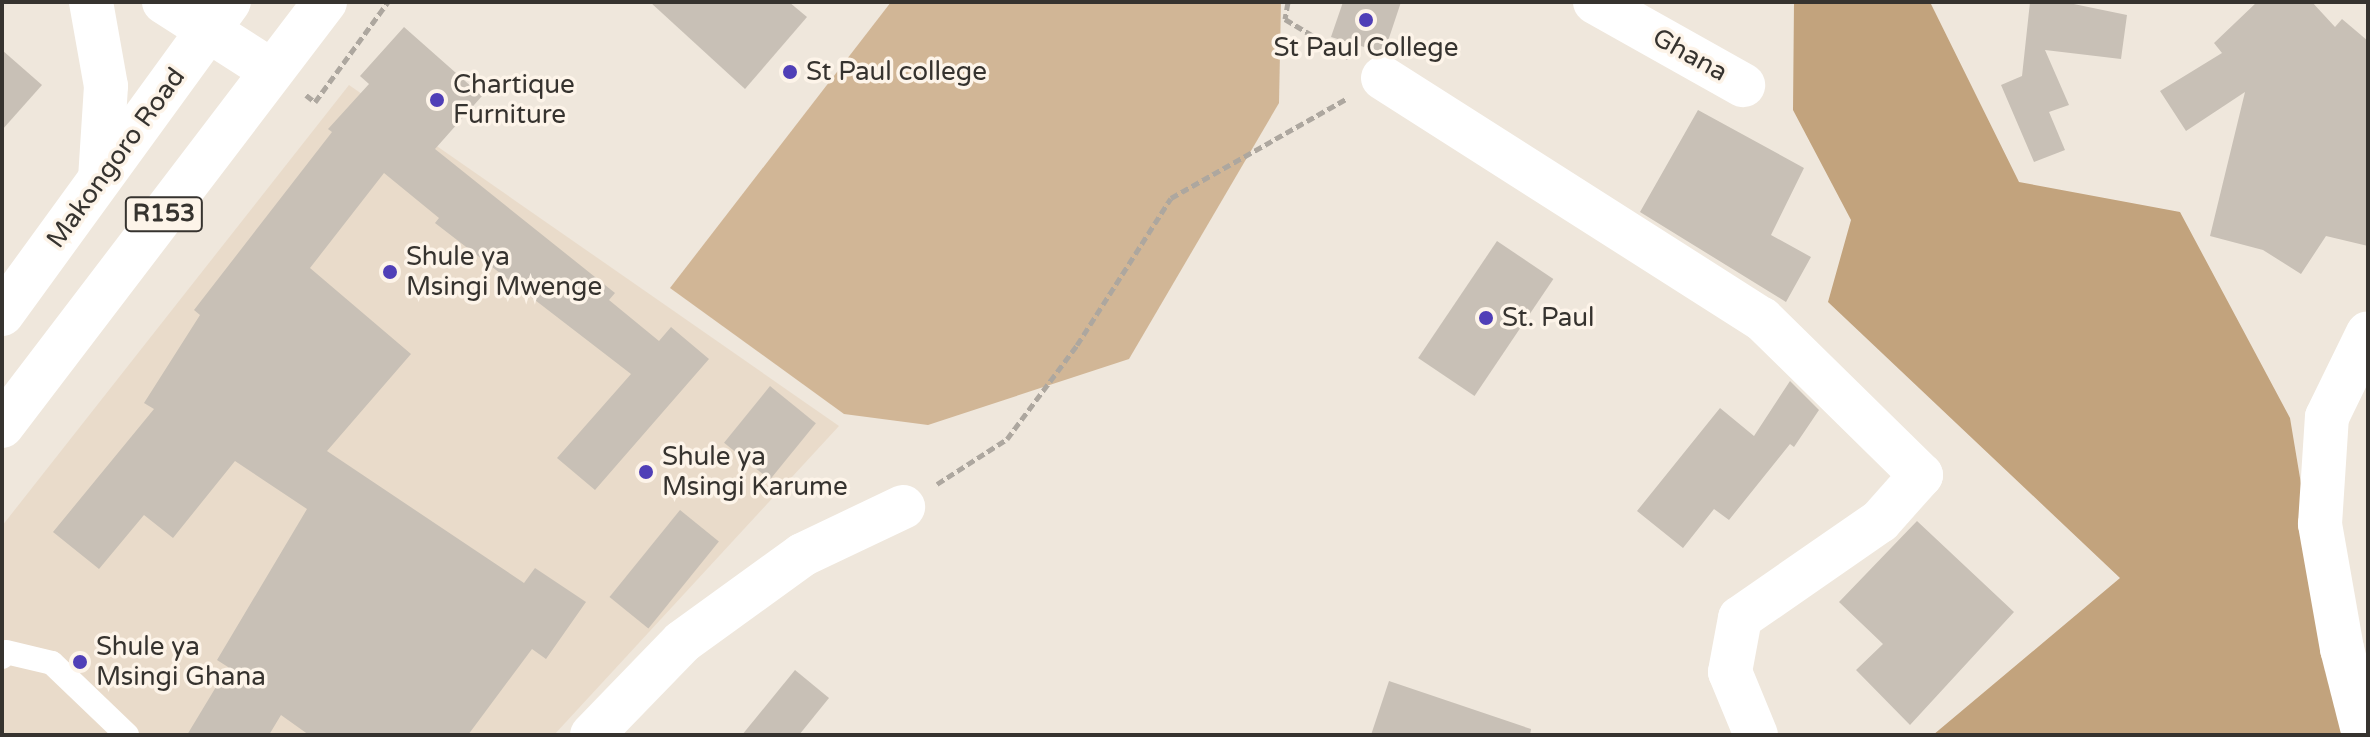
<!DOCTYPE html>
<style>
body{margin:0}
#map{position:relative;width:2370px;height:737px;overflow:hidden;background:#efe7dc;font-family:"Varela Round",sans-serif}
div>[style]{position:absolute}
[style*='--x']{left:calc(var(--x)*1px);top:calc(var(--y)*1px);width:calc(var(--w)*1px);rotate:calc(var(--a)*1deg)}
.built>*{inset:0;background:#e9dbca}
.green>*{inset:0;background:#d1b696}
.forest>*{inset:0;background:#c2a37d}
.building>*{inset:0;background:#c8c0b6;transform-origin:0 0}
.path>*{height:5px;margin-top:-2.5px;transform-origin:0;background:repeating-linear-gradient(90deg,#ada79f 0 8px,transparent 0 12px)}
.service>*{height:24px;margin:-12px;padding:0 12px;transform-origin:12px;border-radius:12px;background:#fff}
.minor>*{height:44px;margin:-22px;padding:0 22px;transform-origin:22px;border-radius:22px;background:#fff}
.secondary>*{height:44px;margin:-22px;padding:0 22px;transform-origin:22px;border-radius:22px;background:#fff}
.primary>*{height:44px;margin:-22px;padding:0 22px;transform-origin:22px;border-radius:22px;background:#fff}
.dots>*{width:22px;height:22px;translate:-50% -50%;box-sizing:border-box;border:4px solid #fdf4e9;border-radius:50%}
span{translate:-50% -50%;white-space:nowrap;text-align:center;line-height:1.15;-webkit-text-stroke:7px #fdf4e9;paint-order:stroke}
.shield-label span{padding:2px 6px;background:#fdf4e9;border:2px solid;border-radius:6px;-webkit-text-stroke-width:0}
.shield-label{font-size:24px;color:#36332f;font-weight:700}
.poi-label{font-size:26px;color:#36332f}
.left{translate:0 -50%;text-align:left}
.street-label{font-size:26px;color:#36332f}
.frame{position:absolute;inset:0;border:4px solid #36332f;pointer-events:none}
</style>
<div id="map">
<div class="built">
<div style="clip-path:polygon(349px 85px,839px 426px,554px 735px,2px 735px,2px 526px)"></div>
</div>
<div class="green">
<div style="clip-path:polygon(891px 2px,1281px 2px,1279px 103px,1129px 359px,928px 425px,844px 414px,670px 288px)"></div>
</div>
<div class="forest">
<div style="clip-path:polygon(1794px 2px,1930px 2px,2019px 182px,2180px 212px,2290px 418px,2343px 735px,1933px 735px,2120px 578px,1828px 302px,1851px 220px,1793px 110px)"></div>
</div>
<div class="building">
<div style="clip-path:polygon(650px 2px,789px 2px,807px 17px,745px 89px)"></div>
<div style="clip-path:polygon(1343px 2px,1401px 2px,1384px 53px,1331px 37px)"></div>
<div style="clip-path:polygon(2030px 2px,2064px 2px,2127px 15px,2121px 59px,2045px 50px,2069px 105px,2049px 112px,2065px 150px,2034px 162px,2001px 85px,2022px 76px)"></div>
<div style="clip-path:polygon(2257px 2px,2312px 2px,2335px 27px,2342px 19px,2368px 41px,2368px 246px,2326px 236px,2301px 274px,2263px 250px,2210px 236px,2245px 92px,2186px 131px,2160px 91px,2222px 53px,2214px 43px)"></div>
<div style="clip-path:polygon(404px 27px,482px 96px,435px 149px,615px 293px,609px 300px,659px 341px,671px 327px,709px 359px,595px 490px,557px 458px,631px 374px,435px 223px,439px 218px,384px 173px,310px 268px,411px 354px,327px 451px,524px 583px,535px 568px,586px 602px,546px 659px,532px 649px,468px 735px,309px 735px,281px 715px,269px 735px,187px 735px,228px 667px,217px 660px,307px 509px,235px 461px,173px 538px,144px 515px,99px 569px,53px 532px,154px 409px,144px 403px,200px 315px,194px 310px,332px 132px,328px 129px,369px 84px,360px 76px)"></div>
<div style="clip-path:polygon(2px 50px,42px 85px,2px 130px)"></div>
<div style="clip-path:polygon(1698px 110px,1804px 168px,1771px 235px,1811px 257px,1786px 302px,1640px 212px)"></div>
<div style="left:1497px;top:241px;width:68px;height:141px;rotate:34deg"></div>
<div style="clip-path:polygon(1790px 381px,1819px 410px,1794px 447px,1790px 444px,1729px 520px,1714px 509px,1683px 548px,1637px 511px,1720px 408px,1754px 436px)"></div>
<div style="left:770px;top:386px;width:59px;height:73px;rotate:39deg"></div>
<div style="left:680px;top:510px;width:50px;height:112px;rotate:39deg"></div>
<div style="clip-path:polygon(1917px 521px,2014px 612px,1910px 725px,1856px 670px,1883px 644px,1839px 602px)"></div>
<div style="clip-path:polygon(795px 670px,829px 698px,799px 735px,742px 735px)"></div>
<div style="clip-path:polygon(1389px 681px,1531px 729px,1530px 735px,1371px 735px)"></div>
</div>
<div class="path">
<div style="--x:1288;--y:2;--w:17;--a:100"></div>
<div style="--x:1285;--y:19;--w:74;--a:31.1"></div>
<div style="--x:306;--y:95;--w:11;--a:38"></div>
<div style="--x:315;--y:102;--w:124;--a:-53.9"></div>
<div style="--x:937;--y:484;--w:83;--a:-32.7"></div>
<div style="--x:1007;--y:439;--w:117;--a:-53.3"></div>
<div style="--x:1077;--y:345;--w:174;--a:-57.4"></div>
<div style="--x:1171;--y:198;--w:203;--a:-29.5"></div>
</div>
<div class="service">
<div style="--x:2;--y:657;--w:6;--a:-51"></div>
<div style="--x:6;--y:652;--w:47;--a:13.4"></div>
<div style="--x:52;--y:663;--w:104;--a:43.8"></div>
</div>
<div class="minor">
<div style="--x:1595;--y:2;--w:170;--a:29.3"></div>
<div style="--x:1383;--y:78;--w:449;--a:32.5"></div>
<div style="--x:1762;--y:319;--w:223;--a:44.5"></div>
<div style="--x:1921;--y:475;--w:62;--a:131.7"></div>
<div style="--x:1880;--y:521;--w:170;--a:145.3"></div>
<div style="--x:1740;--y:618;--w:55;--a:100.5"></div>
<div style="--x:1730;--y:672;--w:68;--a:67.6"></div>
<div style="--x:592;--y:735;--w:129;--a:-45.9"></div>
<div style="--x:682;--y:642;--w:148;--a:-35.9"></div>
<div style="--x:802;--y:555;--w:112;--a:-25.4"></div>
<div style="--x:2364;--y:735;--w:89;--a:-104.3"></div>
<div style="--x:2342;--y:649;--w:127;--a:-100"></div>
<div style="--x:2320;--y:524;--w:107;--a:-86.3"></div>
<div style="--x:2327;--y:417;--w:93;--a:-64"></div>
</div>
<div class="secondary">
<div style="--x:164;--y:2;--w:128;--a:32.6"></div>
</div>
<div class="primary">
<div style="--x:91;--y:2;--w:85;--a:79.9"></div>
<div style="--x:106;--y:86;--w:92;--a:93.7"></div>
<div style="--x:2;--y:314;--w:386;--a:-54"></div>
<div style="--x:2;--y:426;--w:533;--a:-52.7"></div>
</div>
<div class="dots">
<div style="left:1366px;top:20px;background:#503fb7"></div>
<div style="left:790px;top:72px;background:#503fb7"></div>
<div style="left:437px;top:100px;background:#503fb7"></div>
<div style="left:390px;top:272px;background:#503fb7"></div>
<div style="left:1486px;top:318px;background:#503fb7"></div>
<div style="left:646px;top:472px;background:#503fb7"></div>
<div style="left:80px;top:662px;background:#503fb7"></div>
</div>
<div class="shield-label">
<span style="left:164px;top:214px">R153</span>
</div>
<div class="poi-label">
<span style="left:1366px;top:48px">St Paul College</span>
<span class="left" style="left:806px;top:72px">St Paul college</span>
<span class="left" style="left:453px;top:100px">Chartique<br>Furniture</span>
<span class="left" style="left:406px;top:272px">Shule ya<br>Msingi Mwenge</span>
<span class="left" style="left:1502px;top:318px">St. Paul</span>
<span class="left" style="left:662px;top:472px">Shule ya<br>Msingi Karume</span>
<span class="left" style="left:96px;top:662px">Shule ya<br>Msingi Ghana</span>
</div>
<div class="street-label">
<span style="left:1690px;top:55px;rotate:29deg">Ghana</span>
<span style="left:116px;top:158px;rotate:-54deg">Makongoro Road</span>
</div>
<div class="frame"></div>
</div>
